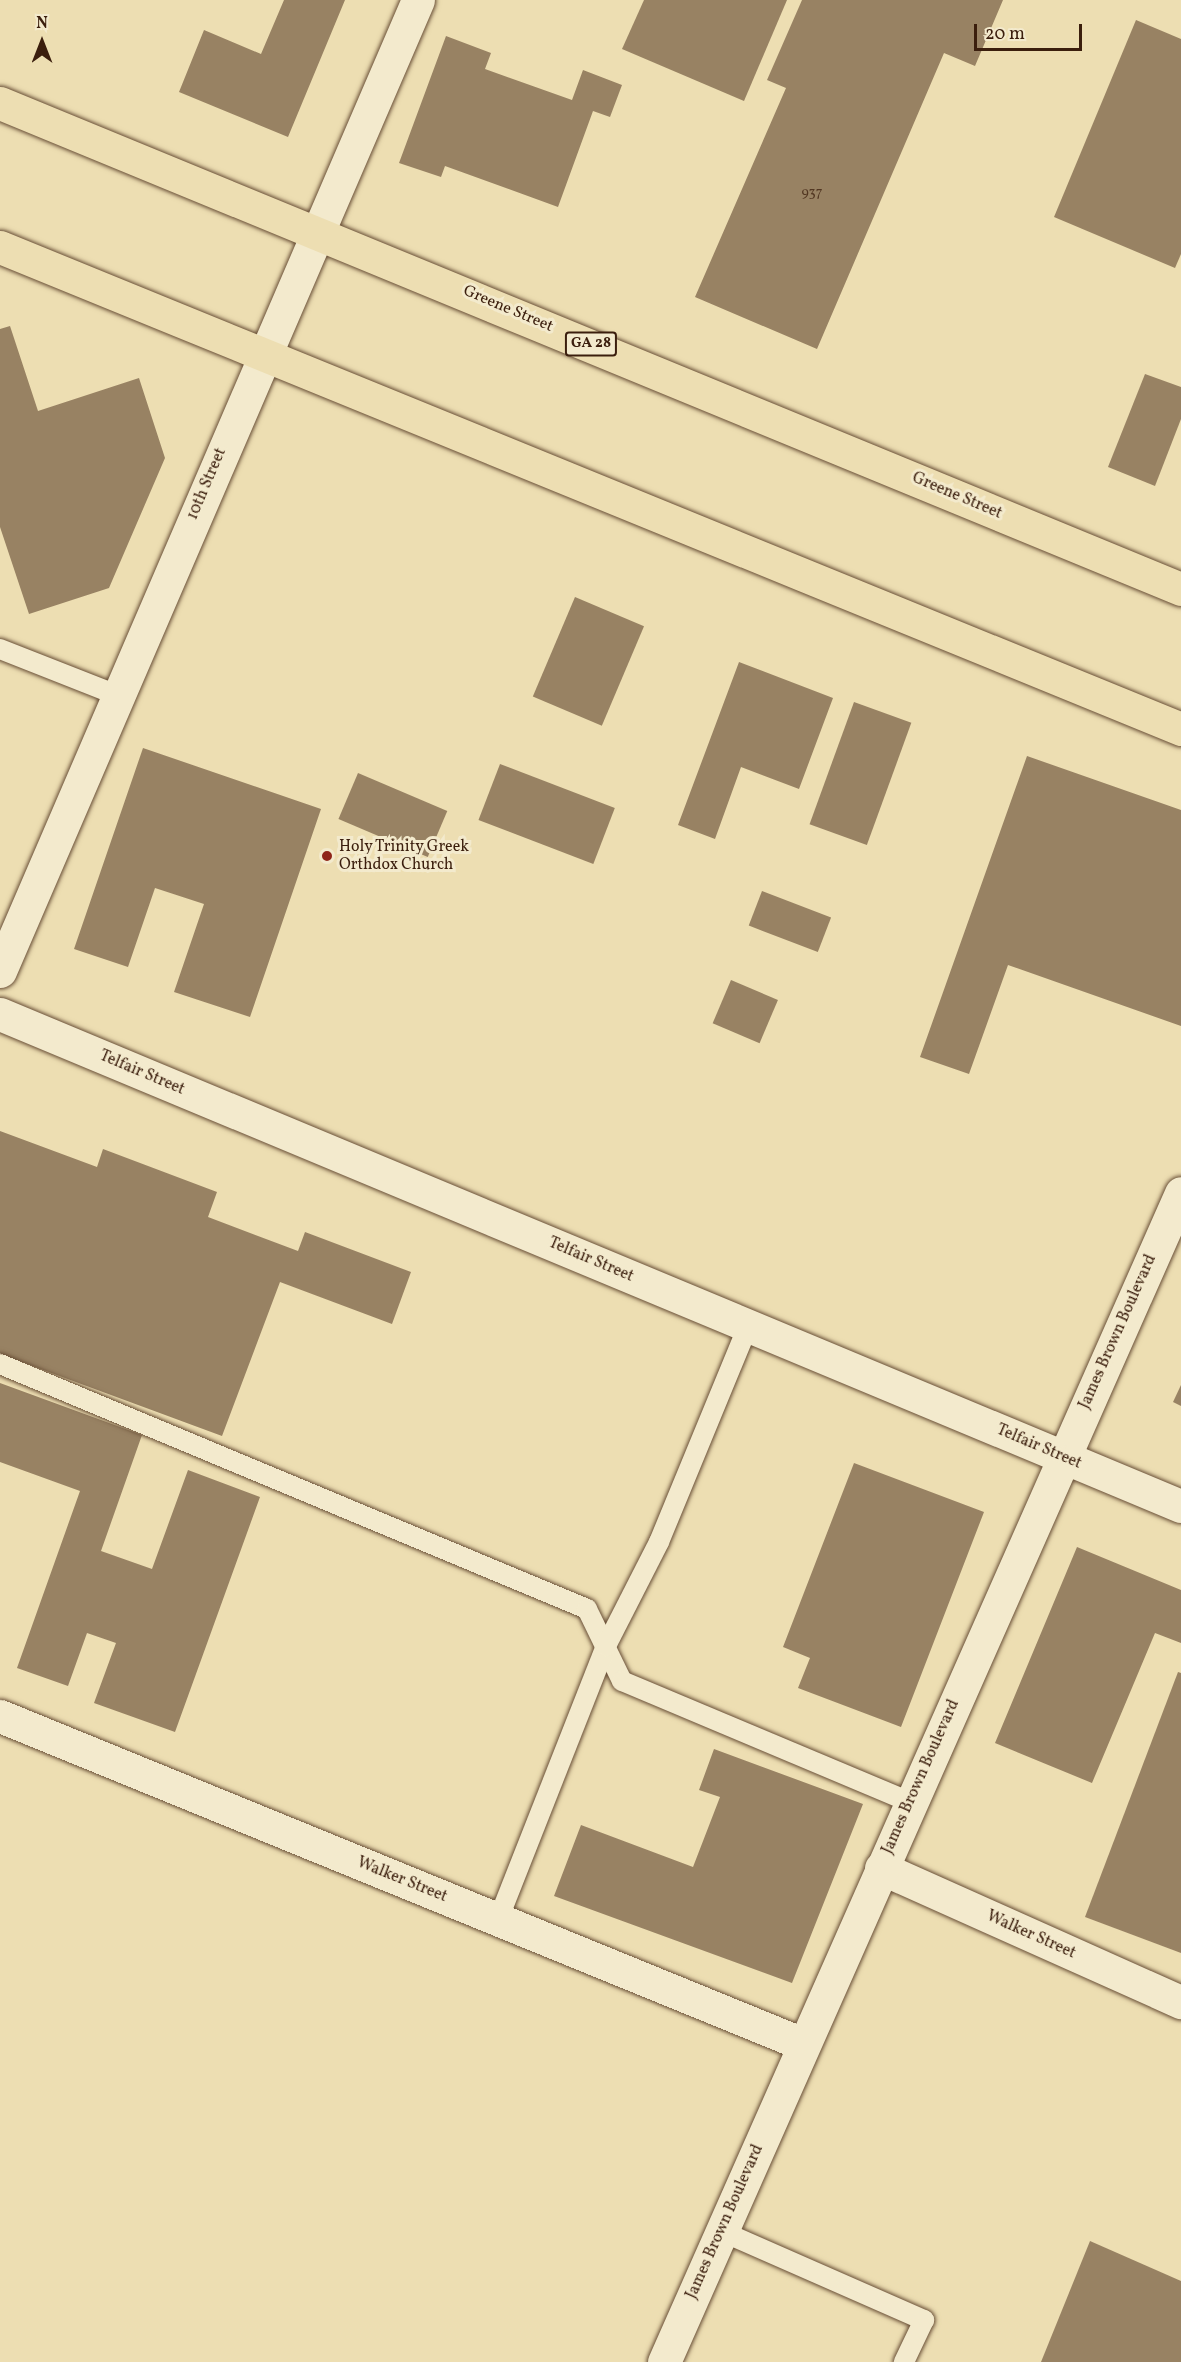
<!DOCTYPE html>
<style>
body{margin:0}
#map{position:relative;width:1181px;height:2362px;overflow:hidden;background:#eddeb2;font-family:Vollkorn,serif}
div>[style]{position:absolute}
[style*='--x']{left:calc(var(--x)*1px);top:calc(var(--y)*1px);width:calc(var(--w)*1px);rotate:calc(var(--a)*1deg)}
.building>*{inset:0;background:#988263;transform-origin:0 0}
.roads{filter:drop-shadow(0 0 2px #684e36) drop-shadow(0 0 2px #684e36)}
.lane>*{height:20px;margin:-10px;padding:0 10px;transform-origin:10px;border-radius:10px;background:#f3eacd}
.street>*{height:33px;margin:-16.5px;padding:0 16.5px;transform-origin:16.5px;border-radius:16.5px;background:#f3eacd}
.secondary>*{height:33px;margin:-16.5px;padding:0 16.5px;transform-origin:16.5px;border-radius:16.5px;background:#f3eacd}
.primary>*{height:33px;margin:-16.5px;padding:0 16.5px;transform-origin:16.5px;border-radius:16.5px;background:#eddeb2}
.dots>*{width:16px;height:16px;translate:-50% -50%;box-sizing:border-box;border:3px solid #f3eacd;border-radius:50%}
span{translate:-50% -50%;white-space:nowrap;text-align:center;line-height:1.15;-webkit-text-stroke:6px #f3eacd;paint-order:stroke}
.number-label{font-size:14px;color:#523722}
.number-label span{-webkit-text-stroke-width:0}
.shield-label span{padding:2px 4px;background:#f3eacd;border:2px solid;border-radius:4px;-webkit-text-stroke-width:0}
.shield-label{font-size:15px;color:#3b1e0d;font-weight:700}
.street-label{font-size:16px;color:#3b1e0d}
.poi-label{font-size:16px;color:#3b1e0d}
.left{translate:0 -50%;text-align:left}
.north{position:absolute;left:12px;top:12px;width:60px;height:60px;-webkit-text-stroke:4px #f3eacd;paint-order:stroke;rotate:0deg;font-size:16px;font-weight:700;line-height:24px;text-align:center;color:#3b1e0d}
.north::after{content:'';display:block;margin:auto;width:21px;height:27px;background:#3b1e0d;clip-path:polygon(50% 0,100% 100%,50% 72%,0 100%)}
.scale{position:absolute;left:974px;top:24px;width:108px;height:27px;box-sizing:border-box;border:3px solid #3b1e0d;border-top:0;padding-left:8px;font-size:18px;line-height:21px;white-space:nowrap;color:#3b1e0d;-webkit-text-stroke:4px #f3eacd;paint-order:stroke}
</style>
<div id="map">
<div class="building">
<div style="clip-path:polygon(284px 0,345px 0,288px 137px,179px 92px,204px 30px,261px 54px)"></div>
<div style="clip-path:polygon(644px 0,787px 0,744px 101px,622px 49px)"></div>
<div style="clip-path:polygon(802px 0,1003px 0,975px 66px,944px 53px,817px 349px,695px 297px,786px 88px,767px 80px)"></div>
<div style="clip-path:polygon(1136px 20px,1181px 39px,1181px 254px,1175px 268px,1054px 217px)"></div>
<div style="clip-path:polygon(446px 36px,491px 53px,485px 69px,572px 100px,583px 70px,622px 85px,610px 117px,593px 111px,558px 207px,445px 166px,441px 177px,399px 163px)"></div>
<div style="clip-path:polygon(10px 326px,38px 411px,139px 378px,165px 458px,109px 588px,29px 614px,0 527px,0 329px)"></div>
<div style="clip-path:polygon(1145px 374px,1181px 387px,1181px 419px,1155px 486px,1108px 467px)"></div>
<div style="left:575px;top:597px;width:75px;height:108px;rotate:23deg"></div>
<div style="clip-path:polygon(739px 662px,833px 698px,799px 789px,741px 767px,715px 839px,678px 825px)"></div>
<div style="left:854px;top:702px;width:61px;height:130px;rotate:20deg"></div>
<div style="clip-path:polygon(143px 748px,321px 809px,250px 1017px,174px 992px,204px 904px,155px 888px,128px 967px,74px 949px)"></div>
<div style="clip-path:polygon(1027px 756px,1181px 810px,1181px 1026px,1008px 965px,969px 1074px,920px 1057px)"></div>
<div style="left:500px;top:764px;width:123px;height:60px;rotate:21deg"></div>
<div style="left:358px;top:773px;width:97px;height:50px;rotate:23deg"></div>
<div style="left:762px;top:891px;width:74px;height:37px;rotate:21deg"></div>
<div style="left:731px;top:980px;width:51px;height:47px;rotate:23deg"></div>
<div style="clip-path:polygon(0 1131px,97px 1167px,103px 1149px,217px 1192px,208px 1217px,298px 1251px,305px 1232px,411px 1272px,392px 1324px,280px 1282px,222px 1436px,0 1354px)"></div>
<div style="clip-path:polygon(0 1383px,142px 1435px,101px 1551px,152px 1569px,188px 1470px,260px 1497px,175px 1732px,94px 1703px,116px 1643px,87px 1633px,68px 1686px,17px 1668px,80px 1491px,0 1462px)"></div>
<div style="clip-path:polygon(1181px 1385px,1181px 1406px,1173px 1402px)"></div>
<div style="clip-path:polygon(854px 1463px,984px 1512px,901px 1727px,798px 1688px,810px 1658px,783px 1647px)"></div>
<div style="clip-path:polygon(1077px 1547px,1181px 1590px,1181px 1643px,1155px 1633px,1092px 1783px,995px 1743px)"></div>
<div style="clip-path:polygon(1178px 1672px,1181px 1673px,1181px 1953px,1085px 1917px)"></div>
<div style="clip-path:polygon(714px 1749px,863px 1804px,792px 1983px,554px 1896px,581px 1825px,693px 1867px,720px 1797px,699px 1790px)"></div>
<div style="clip-path:polygon(1090px 2241px,1181px 2281px,1181px 2362px,1041px 2362px)"></div>
</div>
<div class="roads">
<div class="lane">
<div style="--x:0;--y:649;--w:126;--a:21.5"></div>
<div style="--x:0;--y:1364;--w:636;--a:22.65"></div>
<div style="--x:587;--y:1609;--w:80;--a:64.1"></div>
<div style="--x:622;--y:1681;--w:312;--a:22.8"></div>
<div style="--x:498;--y:1920;--w:295;--a:-68.5"></div>
<div style="--x:606;--y:1646;--w:117;--a:-63"></div>
<div style="--x:659;--y:1542;--w:234;--a:-67.6"></div>
<div style="--x:721;--y:2231;--w:222;--a:23.7"></div>
<div style="--x:924;--y:2320;--w:47;--a:115.5"></div>
</div>
<div class="street">
<div style="--x:0;--y:971;--w:1057;--a:-66.71"></div>
<div style="--x:0;--y:1716;--w:867;--a:22.22"></div>
<div style="--x:881;--y:1868;--w:329;--a:24.1"></div>
</div>
<div class="secondary">
<div style="--x:0;--y:1014;--w:1279;--a:22.62"></div>
<div style="--x:664;--y:2362;--w:1278;--a:-66.14"></div>
</div>
<div class="primary">
<div style="--x:0;--y:103;--w:1277;--a:22.37"></div>
<div style="--x:0;--y:247;--w:1276;--a:22.2"></div>
</div>
</div>
<div class="dots">
<div style="left:327px;top:856px;background:#8f2418"></div>
</div>
<div class="number-label">
<span style="left:812px;top:193px">937</span>
</div>
<div class="shield-label">
<span style="left:591px;top:344px">GA 28</span>
</div>
<div class="street-label">
<span style="left:508px;top:309px;rotate:23deg">Greene Street</span>
<span style="left:207px;top:484px;rotate:-67deg">10th Street</span>
<span style="left:957px;top:496px;rotate:23deg">Greene Street</span>
<span style="left:142px;top:1073px;rotate:23deg">Telfair Street</span>
<span style="left:591px;top:1260px;rotate:23deg">Telfair Street</span>
<span style="left:1118px;top:1332px;rotate:-66deg">James Brown Boulevard</span>
<span style="left:1039px;top:1447px;rotate:23deg">Telfair Street</span>
<span style="left:921px;top:1777px;rotate:-66deg">James Brown Boulevard</span>
<span style="left:402px;top:1880px;rotate:22deg">Walker Street</span>
<span style="left:1031px;top:1935px;rotate:24deg">Walker Street</span>
<span style="left:725px;top:2222px;rotate:-66deg">James Brown Boulevard</span>
</div>
<div class="poi-label">
<span class="left" style="left:339px;top:856px">Holy Trinity Greek<br>Orthdox Church</span>
</div>
<div class="north">N</div>
<div class="scale">20 m</div>
</div>
